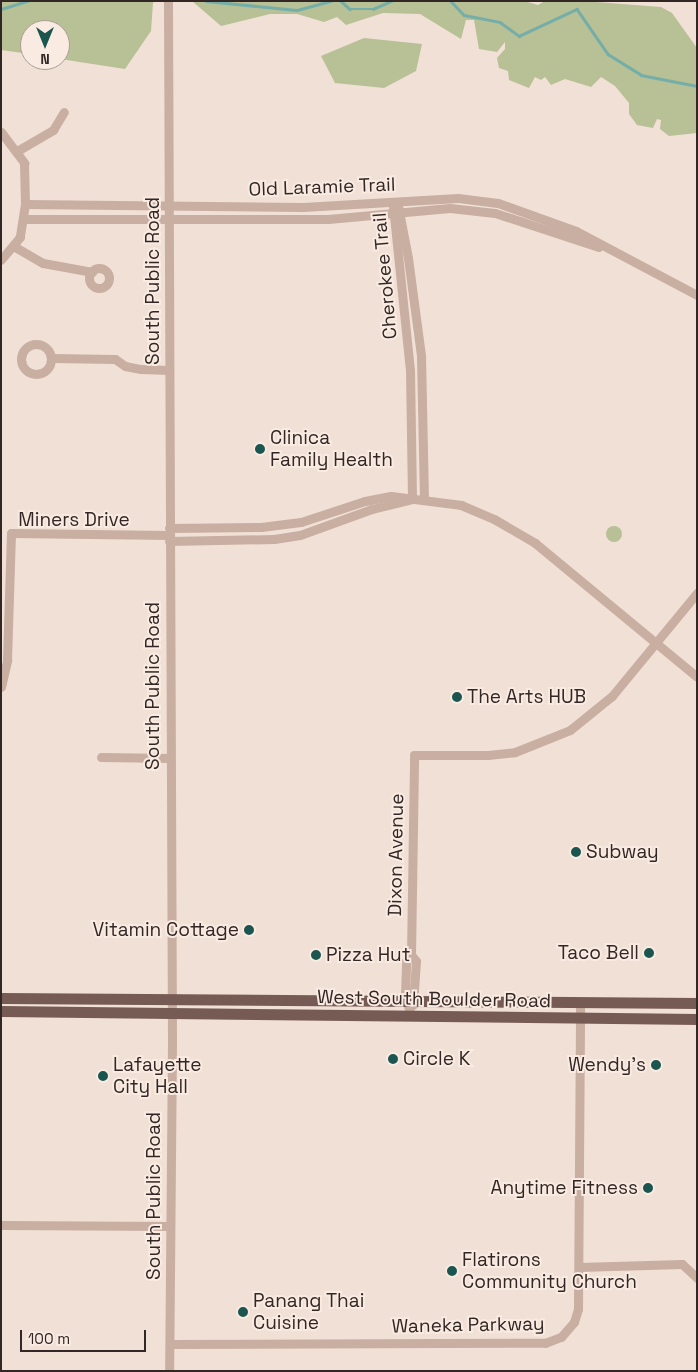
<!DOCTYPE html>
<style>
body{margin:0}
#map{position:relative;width:698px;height:1372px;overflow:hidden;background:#f1e0d6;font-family:"Space Grotesk",sans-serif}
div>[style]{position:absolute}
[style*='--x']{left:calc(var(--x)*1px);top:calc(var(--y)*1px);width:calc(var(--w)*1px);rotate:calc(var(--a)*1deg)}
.green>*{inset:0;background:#b8c096}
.round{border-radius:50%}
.stream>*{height:2.5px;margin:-1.25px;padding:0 1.25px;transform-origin:1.25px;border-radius:1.25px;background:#75aea8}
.minor>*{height:9px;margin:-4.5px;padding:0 4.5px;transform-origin:4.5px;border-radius:4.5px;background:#c9aea2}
.minor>.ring{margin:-4.5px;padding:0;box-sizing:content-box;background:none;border:9px solid #c9aea2;border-radius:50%}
.major>*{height:11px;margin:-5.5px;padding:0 5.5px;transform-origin:5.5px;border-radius:5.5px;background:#765b55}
.dots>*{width:14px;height:14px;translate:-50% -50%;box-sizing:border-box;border:2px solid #f9ebe2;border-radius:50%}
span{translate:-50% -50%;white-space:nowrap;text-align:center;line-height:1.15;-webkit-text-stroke:4px #f9ebe2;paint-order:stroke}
.street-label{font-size:19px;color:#332725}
.poi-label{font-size:19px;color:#332725}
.left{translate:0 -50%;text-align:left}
.right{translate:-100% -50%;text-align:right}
.frame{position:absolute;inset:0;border:2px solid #332725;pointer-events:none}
.north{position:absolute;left:20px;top:20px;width:50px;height:50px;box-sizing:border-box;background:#f9ebe2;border:1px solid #aa9d96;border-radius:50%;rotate:180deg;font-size:14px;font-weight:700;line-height:20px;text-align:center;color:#332725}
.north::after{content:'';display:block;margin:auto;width:18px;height:22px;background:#1a5550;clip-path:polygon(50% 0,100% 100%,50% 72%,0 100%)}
.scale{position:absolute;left:20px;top:1330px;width:126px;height:22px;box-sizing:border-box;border:2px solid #332725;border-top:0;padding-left:6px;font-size:15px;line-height:18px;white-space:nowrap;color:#332725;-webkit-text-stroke:4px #f9ebe2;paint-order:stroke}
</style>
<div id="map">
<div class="green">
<div style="clip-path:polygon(1px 1px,155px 1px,153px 3px,151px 31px,125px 69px,60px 59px,60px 30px,30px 30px,30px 54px,1px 50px)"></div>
<div style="clip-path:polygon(192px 1px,524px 1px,538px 5px,545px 1px,583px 1px,661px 7px,672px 13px,697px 48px,697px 133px,669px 136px,660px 129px,661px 120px,657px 119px,653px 128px,637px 125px,629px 114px,629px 103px,615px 86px,601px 77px,591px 87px,565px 79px,551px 85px,545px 77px,541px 80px,535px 77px,529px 88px,509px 80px,508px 71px,499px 68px,497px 58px,505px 49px,505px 42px,497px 52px,479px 49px,474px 20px,466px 20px,461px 39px,420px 14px,383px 13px,346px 25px,337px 17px,324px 22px,297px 14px,270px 14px,221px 26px)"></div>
<div style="clip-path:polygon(364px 38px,422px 44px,416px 71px,384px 88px,335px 83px,321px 56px)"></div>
<div class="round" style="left:606px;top:526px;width:16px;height:16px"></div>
</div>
<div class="stream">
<div style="--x:206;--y:1;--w:91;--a:5.6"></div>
<div style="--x:297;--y:10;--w:35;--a:-15"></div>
<div style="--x:341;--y:1;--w:12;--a:42"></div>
<div style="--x:350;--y:9;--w:23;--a:0"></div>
<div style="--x:373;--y:9;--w:20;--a:-24"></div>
<div style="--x:451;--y:1;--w:19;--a:47"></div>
<div style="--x:464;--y:15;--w:37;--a:11"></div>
<div style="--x:500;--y:22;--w:24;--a:36"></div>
<div style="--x:519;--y:36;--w:64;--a:-25"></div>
<div style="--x:577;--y:9;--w:55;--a:55.4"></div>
<div style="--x:608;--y:54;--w:39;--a:32"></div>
<div style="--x:641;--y:75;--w:57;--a:11.1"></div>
<div style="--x:1;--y:9;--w:28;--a:-17"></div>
</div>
<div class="minor">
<div style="--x:168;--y:1;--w:1043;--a:89.78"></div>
<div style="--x:172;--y:1044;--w:327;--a:90.5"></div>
<div style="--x:1;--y:132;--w:39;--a:53"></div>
<div style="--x:24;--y:163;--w:41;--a:88.6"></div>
<div style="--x:25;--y:204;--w:33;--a:99"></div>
<div style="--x:20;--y:237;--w:30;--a:130"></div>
<div style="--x:17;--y:151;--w:42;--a:-30.3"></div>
<div style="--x:53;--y:130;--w:21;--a:-59"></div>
<div style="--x:25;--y:204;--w:278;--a:0.6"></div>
<div style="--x:303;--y:207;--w:155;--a:-3.3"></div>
<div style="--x:458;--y:198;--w:40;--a:7.1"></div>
<div style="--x:498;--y:203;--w:83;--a:19.7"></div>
<div style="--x:576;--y:231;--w:137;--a:27.9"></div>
<div style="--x:393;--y:206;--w:165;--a:84.1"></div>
<div style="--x:410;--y:370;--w:129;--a:89.1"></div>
<div style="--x:398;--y:206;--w:53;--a:79.1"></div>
<div style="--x:408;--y:258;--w:99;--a:82.4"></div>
<div style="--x:421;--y:356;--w:143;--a:88.8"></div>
<div style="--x:25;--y:219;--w:303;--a:0"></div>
<div style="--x:328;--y:219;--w:122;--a:-5.2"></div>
<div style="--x:450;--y:208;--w:45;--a:6.3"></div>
<div style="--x:495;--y:213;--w:109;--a:18.1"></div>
<div style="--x:15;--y:247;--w:32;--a:30"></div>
<div style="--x:43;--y:263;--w:50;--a:10.4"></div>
<div class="ring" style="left:89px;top:268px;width:11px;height:11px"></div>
<div class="ring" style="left:21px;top:344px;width:21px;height:21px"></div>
<div style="--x:52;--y:358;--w:63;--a:0.9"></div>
<div style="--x:115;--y:359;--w:12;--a:35"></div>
<div style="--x:125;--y:366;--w:16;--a:11"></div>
<div style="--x:141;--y:369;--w:28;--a:2"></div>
<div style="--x:169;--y:528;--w:92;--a:-0.6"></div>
<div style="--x:261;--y:527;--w:40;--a:-7.1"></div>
<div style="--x:301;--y:522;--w:67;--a:-18.2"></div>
<div style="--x:365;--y:501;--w:26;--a:-11"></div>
<div style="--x:391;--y:496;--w:71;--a:7.3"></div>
<div style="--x:461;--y:505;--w:36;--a:23"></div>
<div style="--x:494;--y:519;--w:48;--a:30.3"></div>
<div style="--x:535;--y:543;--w:210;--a:39.6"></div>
<div style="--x:169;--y:541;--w:105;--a:-1.1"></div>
<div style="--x:274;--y:539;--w:26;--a:-9"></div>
<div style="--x:300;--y:535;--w:77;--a:-19.9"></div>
<div style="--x:372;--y:509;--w:41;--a:-14"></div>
<div style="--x:1;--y:687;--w:28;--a:-77"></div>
<div style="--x:7;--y:660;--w:127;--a:-88.2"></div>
<div style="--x:11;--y:533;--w:158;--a:0.7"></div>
<div style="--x:101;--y:757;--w:69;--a:0.8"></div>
<div style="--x:411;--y:955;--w:8;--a:50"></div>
<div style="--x:416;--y:961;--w:44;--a:93.9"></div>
<div style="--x:411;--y:1016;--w:22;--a:-106"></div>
<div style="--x:405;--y:995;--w:34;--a:-88"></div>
<div style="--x:406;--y:961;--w:8;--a:-50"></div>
<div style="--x:411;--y:955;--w:200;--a:-89.1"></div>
<div style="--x:414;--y:755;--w:74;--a:0"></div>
<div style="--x:488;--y:755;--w:27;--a:-6"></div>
<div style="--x:515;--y:752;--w:59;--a:-21.8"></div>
<div style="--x:570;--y:730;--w:54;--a:-39"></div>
<div style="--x:612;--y:696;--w:134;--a:-50.5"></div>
<div style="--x:1;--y:1225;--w:168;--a:0.3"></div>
<div style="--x:579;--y:1267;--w:103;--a:-1.7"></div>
<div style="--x:682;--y:1264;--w:21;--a:43"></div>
<div style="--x:170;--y:1344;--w:375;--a:-0.2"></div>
<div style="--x:545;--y:1343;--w:17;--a:-21"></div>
<div style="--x:561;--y:1337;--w:20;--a:-49"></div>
<div style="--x:574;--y:1322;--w:14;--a:-73"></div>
<div style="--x:578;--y:1309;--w:306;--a:-89.6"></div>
</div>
<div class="major">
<div style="--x:1;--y:998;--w:696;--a:0.41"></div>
<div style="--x:1;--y:1011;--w:696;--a:0.66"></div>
</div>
<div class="dots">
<div style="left:260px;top:449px;background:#1a5550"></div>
<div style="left:457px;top:697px;background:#1a5550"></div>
<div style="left:576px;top:852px;background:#1a5550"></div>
<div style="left:249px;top:930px;background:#1a5550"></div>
<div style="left:649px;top:953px;background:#1a5550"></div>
<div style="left:316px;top:955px;background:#1a5550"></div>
<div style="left:393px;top:1059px;background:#1a5550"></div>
<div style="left:656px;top:1065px;background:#1a5550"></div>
<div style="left:103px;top:1076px;background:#1a5550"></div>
<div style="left:648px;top:1188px;background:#1a5550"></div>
<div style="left:452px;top:1271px;background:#1a5550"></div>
<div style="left:243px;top:1312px;background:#1a5550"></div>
</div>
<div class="street-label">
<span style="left:322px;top:187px;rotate:-2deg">Old Laramie Trail</span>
<span style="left:385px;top:276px;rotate:-95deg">Cherokee Trail</span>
<span style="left:153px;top:281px;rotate:-90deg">South Public Road</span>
<span style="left:74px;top:520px">Miners Drive</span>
<span style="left:153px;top:686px;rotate:-90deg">South Public Road</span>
<span style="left:396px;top:855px;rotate:-89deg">Dixon Avenue</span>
<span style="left:434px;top:999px;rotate:1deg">West South Boulder Road</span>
<span style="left:154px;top:1196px;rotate:-90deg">South Public Road</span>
<span style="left:468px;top:1325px;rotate:-1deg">Waneka Parkway</span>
</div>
<div class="poi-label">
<span class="left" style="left:270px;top:449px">Clinica<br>Family Health</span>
<span class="left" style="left:467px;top:697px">The Arts HUB</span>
<span class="left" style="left:586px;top:852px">Subway</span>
<span class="right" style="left:239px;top:930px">Vitamin Cottage</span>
<span class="right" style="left:639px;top:953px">Taco Bell</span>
<span class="left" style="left:326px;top:955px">Pizza Hut</span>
<span class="left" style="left:403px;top:1059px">Circle K</span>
<span class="left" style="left:113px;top:1076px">Lafayette<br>City Hall</span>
<span class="right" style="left:646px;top:1065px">Wendy's</span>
<span class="right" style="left:638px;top:1188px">Anytime Fitness</span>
<span class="left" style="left:462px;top:1271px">Flatirons<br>Community Church</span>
<span class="left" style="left:253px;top:1312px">Panang Thai<br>Cuisine</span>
</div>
<div class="frame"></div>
<div class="north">N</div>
<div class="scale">100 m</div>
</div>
